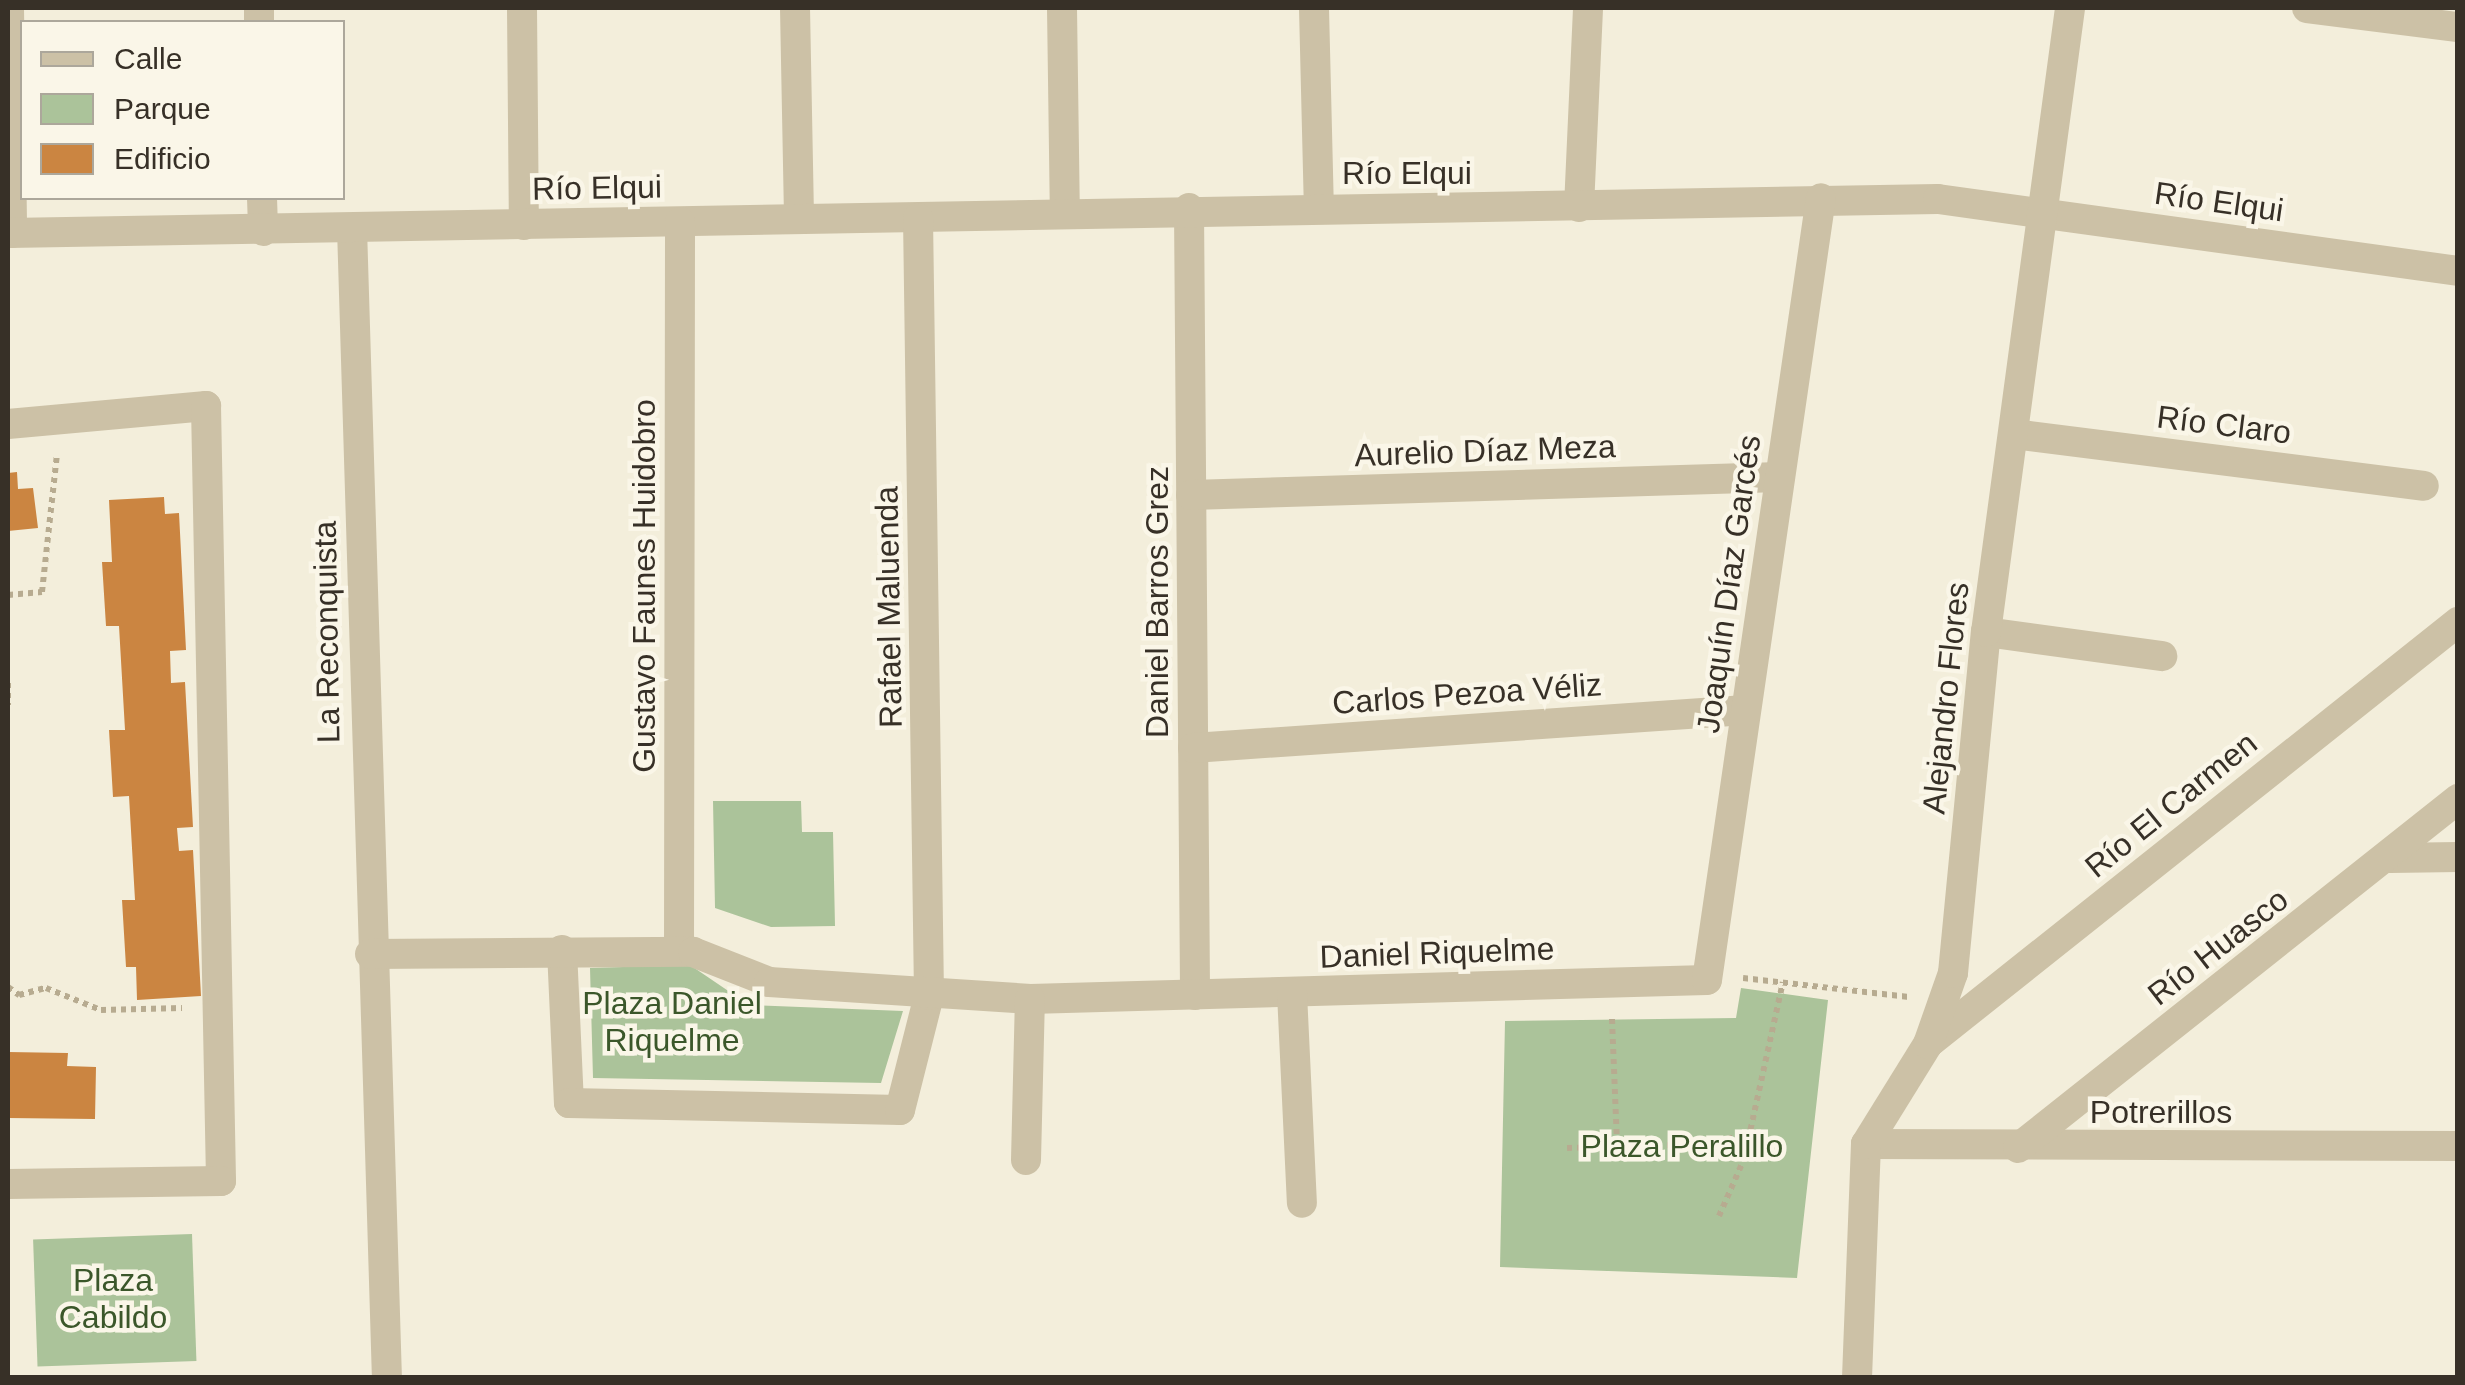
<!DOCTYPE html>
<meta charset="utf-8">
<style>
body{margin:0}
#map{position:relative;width:2465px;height:1385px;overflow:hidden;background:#f3eedb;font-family:Helvetica,sans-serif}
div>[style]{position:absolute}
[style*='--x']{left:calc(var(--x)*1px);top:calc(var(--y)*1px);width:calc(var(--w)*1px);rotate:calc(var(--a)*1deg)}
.green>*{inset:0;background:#abc39a;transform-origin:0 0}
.building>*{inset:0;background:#cb8541}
.path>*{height:6px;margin-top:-3px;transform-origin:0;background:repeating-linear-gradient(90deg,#b7ab90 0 5px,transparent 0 10px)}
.minor>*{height:30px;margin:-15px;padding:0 15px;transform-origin:15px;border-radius:15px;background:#ccc1a6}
span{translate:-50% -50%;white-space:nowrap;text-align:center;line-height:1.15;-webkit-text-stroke:9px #faf6e8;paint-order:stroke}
.street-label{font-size:32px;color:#373027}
.park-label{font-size:32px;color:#3b572a}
.frame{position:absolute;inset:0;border:10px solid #373027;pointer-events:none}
.legend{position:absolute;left:20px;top:20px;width:325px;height:180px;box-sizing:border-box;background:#faf6e8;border:2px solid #aca79b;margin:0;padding:12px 18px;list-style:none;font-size:30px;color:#373027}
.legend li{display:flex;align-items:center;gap:20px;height:50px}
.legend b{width:50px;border:2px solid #aca79b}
</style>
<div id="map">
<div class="green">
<div style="clip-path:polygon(801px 801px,802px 832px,833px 832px,835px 926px,771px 927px,715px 908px,713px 801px)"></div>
<div style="clip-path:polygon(690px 965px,749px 1005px,903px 1011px,881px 1083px,593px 1078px,590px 968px)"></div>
<div style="clip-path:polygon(1741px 988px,1828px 1000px,1797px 1278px,1500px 1267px,1505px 1021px,1736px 1018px)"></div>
<div style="left:192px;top:1234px;width:127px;height:159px;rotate:88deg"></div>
</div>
<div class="building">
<div style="clip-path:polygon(17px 472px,18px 489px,33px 488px,38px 528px,8px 531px,8px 473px)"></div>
<div style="clip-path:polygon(164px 497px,165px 514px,179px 513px,186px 650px,170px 651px,171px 683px,185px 682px,193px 827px,177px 828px,179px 851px,193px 850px,201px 996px,137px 1000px,136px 967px,126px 967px,122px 900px,135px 900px,129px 796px,113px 797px,109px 730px,125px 730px,119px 626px,106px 626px,102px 562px,112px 562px,109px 500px)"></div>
<div style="clip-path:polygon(8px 1052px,68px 1053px,67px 1066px,96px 1067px,95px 1119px,8px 1118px)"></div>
</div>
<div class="path">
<div style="--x:8;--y:595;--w:34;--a:-5"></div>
<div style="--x:42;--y:592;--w:139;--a:-83.8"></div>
<div style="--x:8;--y:683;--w:22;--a:90"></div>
<div style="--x:1743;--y:978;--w:167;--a:6.5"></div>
<div style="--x:8;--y:987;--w:14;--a:36"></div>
<div style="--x:19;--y:995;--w:28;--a:-15"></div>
<div style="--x:46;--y:988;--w:59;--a:21.8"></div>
<div style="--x:101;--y:1010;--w:81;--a:-1.4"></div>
<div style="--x:1612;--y:1019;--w:127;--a:87.7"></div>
<div style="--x:1567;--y:1148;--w:141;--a:-1.6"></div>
<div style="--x:1708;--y:1144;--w:43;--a:-14.7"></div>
<div style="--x:1719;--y:1216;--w:62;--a:-66.3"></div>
<div style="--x:1744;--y:1159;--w:181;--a:-77.6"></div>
</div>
<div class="minor">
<div style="--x:9;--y:8;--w:225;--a:89.2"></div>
<div style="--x:259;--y:8;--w:14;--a:90"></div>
<div style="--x:522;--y:8;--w:217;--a:89.5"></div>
<div style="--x:795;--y:8;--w:211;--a:88.9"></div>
<div style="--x:1062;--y:8;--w:206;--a:89.2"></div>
<div style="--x:1314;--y:8;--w:201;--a:88.6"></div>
<div style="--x:2307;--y:8;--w:152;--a:7.2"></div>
<div style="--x:262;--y:198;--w:33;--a:88"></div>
<div style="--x:1579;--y:207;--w:199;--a:-87.4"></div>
<div style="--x:1189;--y:208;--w:787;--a:89.56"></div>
<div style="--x:352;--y:228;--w:1151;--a:88.26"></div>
<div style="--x:8;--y:233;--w:1930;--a:-1.01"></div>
<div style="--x:1938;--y:199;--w:525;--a:7.88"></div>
<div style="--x:8;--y:424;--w:199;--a:-5.2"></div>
<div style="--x:206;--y:406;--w:775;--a:88.89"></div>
<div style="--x:221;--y:1181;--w:213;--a:179.2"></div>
<div style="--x:2014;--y:434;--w:413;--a:7.2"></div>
<div style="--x:1191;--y:495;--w:589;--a:-1.75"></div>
<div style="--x:1986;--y:632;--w:178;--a:7.8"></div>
<div style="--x:1193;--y:748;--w:554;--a:-3.93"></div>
<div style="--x:2390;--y:858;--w:68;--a:-0.8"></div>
<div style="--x:562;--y:950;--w:153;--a:87.4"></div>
<div style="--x:569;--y:1103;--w:331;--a:1.2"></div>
<div style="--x:900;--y:1110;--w:119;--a:-75.8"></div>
<div style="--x:929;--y:995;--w:777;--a:-90.81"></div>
<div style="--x:679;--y:951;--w:729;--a:-89.92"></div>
<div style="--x:370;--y:954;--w:323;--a:-0.4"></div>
<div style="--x:693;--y:952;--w:82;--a:21.5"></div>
<div style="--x:769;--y:982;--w:262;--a:3.7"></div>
<div style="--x:1030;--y:999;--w:677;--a:-1.61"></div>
<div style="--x:1707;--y:980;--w:790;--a:-81.71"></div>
<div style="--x:1292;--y:993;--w:210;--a:87.3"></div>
<div style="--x:1930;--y:1042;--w:675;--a:-38.5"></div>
<div style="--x:1866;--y:1144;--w:592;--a:0.19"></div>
<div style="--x:2018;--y:1148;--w:562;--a:-38.42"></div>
<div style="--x:1026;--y:1160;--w:161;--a:-88.6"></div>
<div style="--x:1857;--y:1378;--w:234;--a:-87.8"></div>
<div style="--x:1866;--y:1144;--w:118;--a:-58.2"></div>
<div style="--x:1928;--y:1044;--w:75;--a:-70.6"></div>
<div style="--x:1953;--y:973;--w:343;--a:-84.5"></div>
<div style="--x:1986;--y:632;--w:630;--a:-82.33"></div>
</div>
<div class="street-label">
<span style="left:1407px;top:173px">Río Elqui</span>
<span style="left:597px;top:188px;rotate:-1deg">Río Elqui</span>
<span style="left:2219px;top:202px;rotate:8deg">Río Elqui</span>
<span style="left:2224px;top:425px;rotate:7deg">Río Claro</span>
<span style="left:1485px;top:451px;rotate:-2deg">Aurelio Díaz Meza</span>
<span style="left:1729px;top:584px;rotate:-82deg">Joaquín Díaz Garcés</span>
<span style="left:644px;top:586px;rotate:-90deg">Gustavo Faunes Huidobro</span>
<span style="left:1157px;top:602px;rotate:-90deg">Daniel Barros Grez</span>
<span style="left:889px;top:607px;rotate:-91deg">Rafael Maluenda</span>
<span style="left:327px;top:632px;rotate:-91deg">La Reconquista</span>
<span style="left:1467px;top:694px;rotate:-4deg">Carlos Pezoa Véliz</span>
<span style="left:1946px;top:698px;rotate:-84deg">Alejandro Flores</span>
<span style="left:2171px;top:805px;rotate:-39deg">Río El Carmen</span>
<span style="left:2218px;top:947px;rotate:-38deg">Río Huasco</span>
<span style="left:1437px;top:953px;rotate:-2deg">Daniel Riquelme</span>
<span style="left:2161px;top:1112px">Potrerillos</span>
</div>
<div class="park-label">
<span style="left:672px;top:1022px">Plaza Daniel<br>Riquelme</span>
<span style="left:1682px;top:1146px">Plaza Peralillo</span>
<span style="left:113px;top:1299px">Plaza<br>Cabildo</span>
</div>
<div class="frame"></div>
<ul class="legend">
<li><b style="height:12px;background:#ccc1a6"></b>Calle</li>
<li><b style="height:28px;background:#abc39a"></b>Parque</li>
<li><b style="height:28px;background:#cb8541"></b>Edificio</li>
</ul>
</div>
